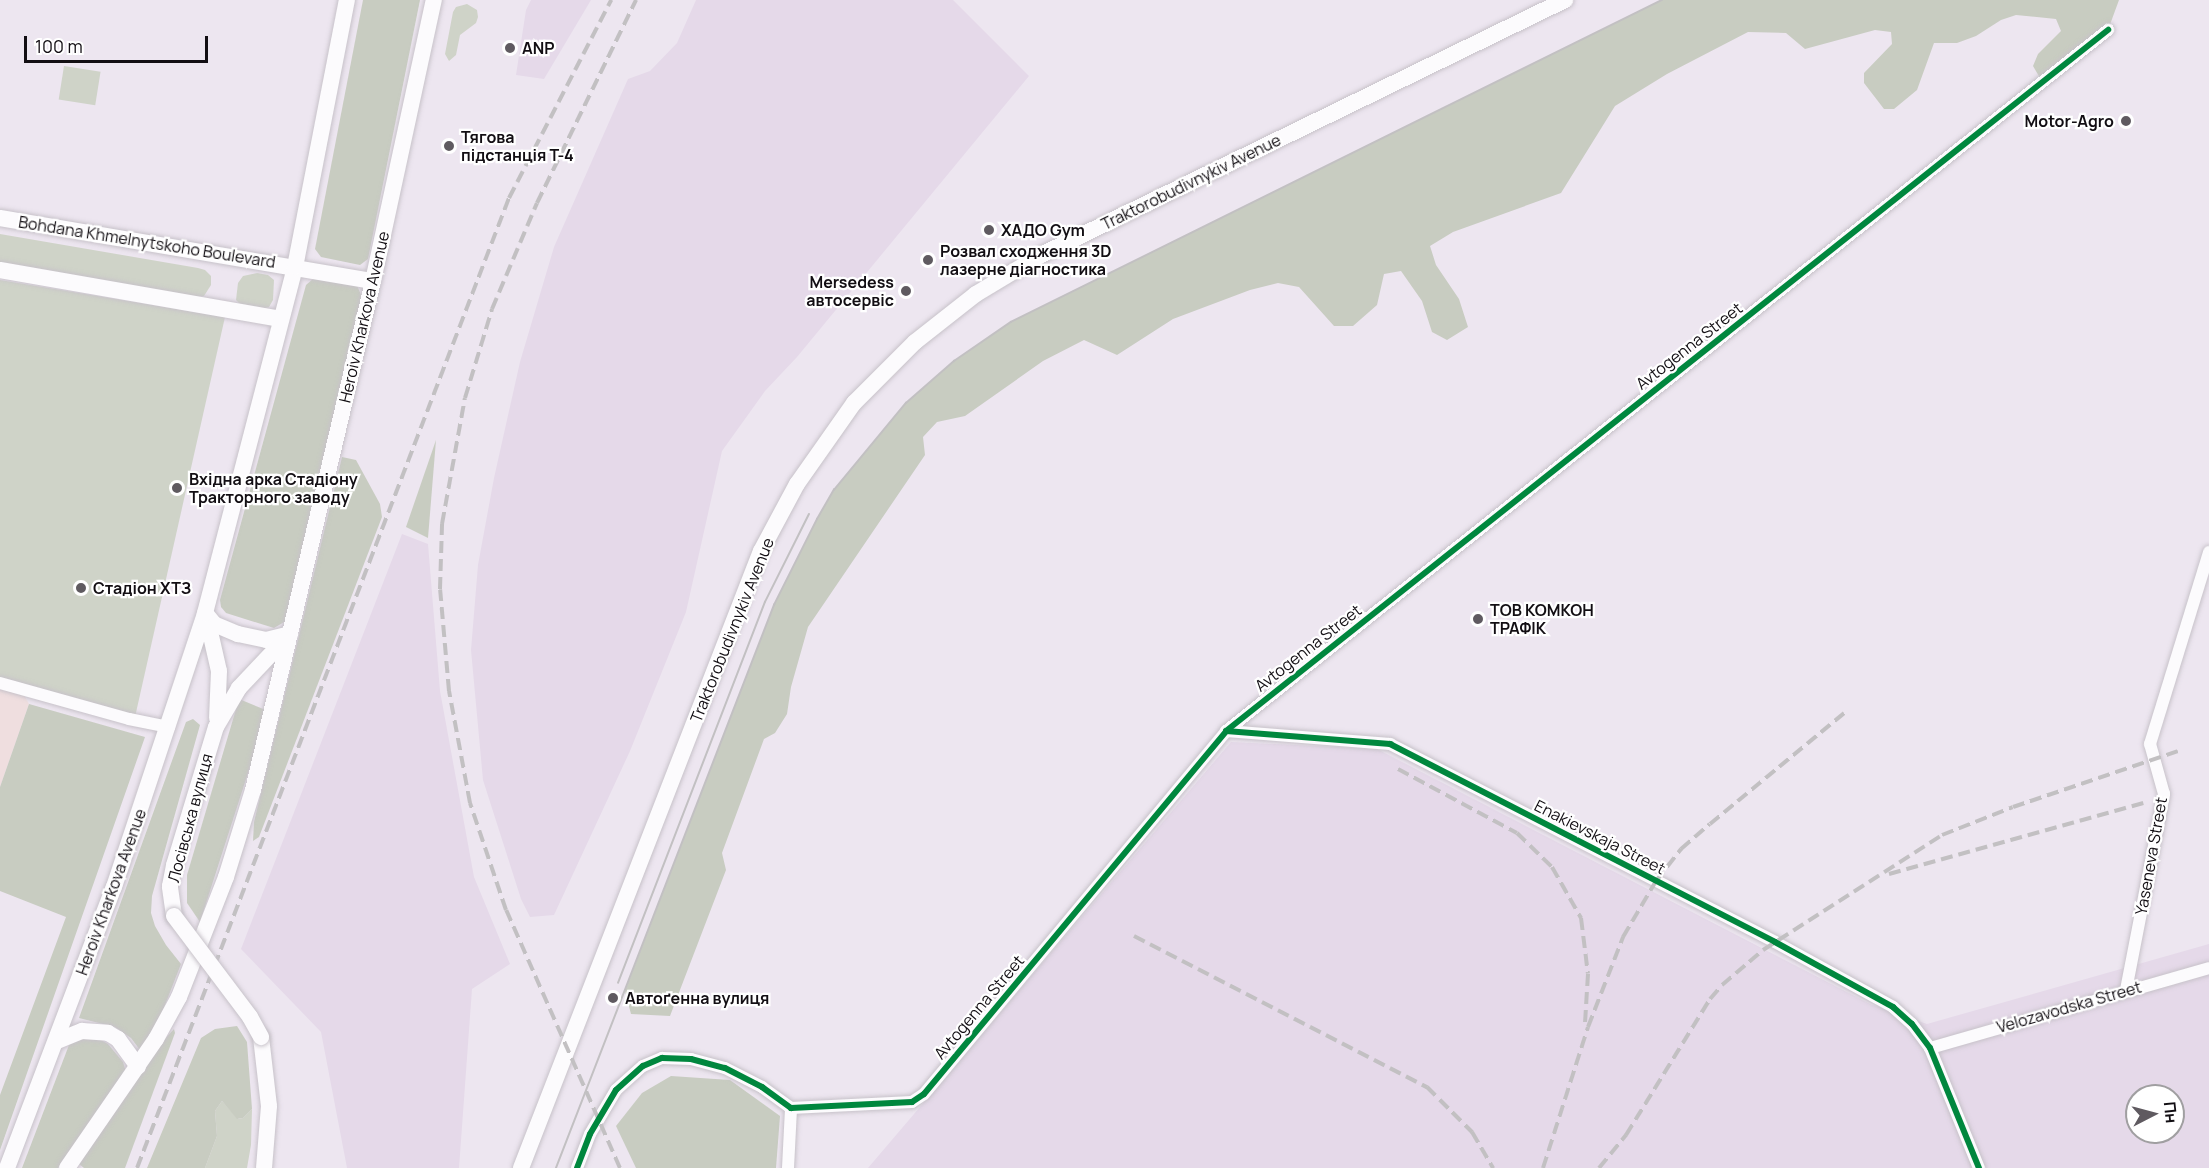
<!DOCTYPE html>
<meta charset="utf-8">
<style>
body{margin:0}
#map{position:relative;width:2209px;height:1168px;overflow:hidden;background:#ede6f0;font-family:Manrope,sans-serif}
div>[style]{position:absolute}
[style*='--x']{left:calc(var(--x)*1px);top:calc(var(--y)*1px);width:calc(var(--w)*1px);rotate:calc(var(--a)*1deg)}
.commercial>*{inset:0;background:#efdedf}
.built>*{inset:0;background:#e5d9e9}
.green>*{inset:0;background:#cfd3c8;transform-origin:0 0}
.forest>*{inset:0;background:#c8ccc1}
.roads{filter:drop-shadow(0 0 2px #c7c2c9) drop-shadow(0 0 2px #c7c2c9)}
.minor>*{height:12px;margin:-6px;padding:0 6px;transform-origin:6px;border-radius:6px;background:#fcfbfd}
.major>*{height:16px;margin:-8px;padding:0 8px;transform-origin:8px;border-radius:8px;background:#fcfbfd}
.tram>*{height:1.5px;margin:-0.75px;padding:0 0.75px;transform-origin:0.75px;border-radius:0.75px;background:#c2c0c2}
.rail>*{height:4px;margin-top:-2px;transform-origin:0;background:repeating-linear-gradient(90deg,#c2c0c2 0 12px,transparent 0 18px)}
.bridges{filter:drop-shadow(0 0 2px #c7c2c9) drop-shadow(0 0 2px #c7c2c9)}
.major-bridge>*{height:16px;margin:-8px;padding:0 8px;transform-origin:8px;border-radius:8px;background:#fcfbfd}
.cycleway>*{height:6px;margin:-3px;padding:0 3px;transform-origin:3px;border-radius:3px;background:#00873e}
.dots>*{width:16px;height:16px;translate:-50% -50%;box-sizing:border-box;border:3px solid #fff;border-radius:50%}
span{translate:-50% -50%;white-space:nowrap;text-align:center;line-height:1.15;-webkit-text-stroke:4.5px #fff;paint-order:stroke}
.poi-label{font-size:16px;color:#120e13;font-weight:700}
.left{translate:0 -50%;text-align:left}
.right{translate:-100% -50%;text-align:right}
.street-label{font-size:16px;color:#120e13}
.north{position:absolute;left:2125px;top:1084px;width:60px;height:60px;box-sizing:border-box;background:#fff;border:2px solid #a09fa1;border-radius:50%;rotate:84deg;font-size:16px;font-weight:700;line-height:24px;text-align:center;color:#120e13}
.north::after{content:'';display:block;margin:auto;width:21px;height:27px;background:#5f5a60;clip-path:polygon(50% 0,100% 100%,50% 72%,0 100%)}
.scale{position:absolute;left:24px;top:36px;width:184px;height:27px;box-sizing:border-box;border:3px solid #120e13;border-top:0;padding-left:8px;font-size:18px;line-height:21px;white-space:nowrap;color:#120e13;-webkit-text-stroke:4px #fff;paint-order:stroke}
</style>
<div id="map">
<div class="commercial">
<div style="clip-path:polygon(0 688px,23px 693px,29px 704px,0 787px)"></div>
</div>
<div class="built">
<div style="clip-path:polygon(531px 0,591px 0,544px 79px,516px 75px,526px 10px)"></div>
<div style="clip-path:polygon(696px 0,953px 0,1029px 76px,797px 357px,765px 391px,722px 451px,686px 612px,630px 751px,554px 915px,530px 917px,521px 899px,483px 780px,471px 650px,478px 565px,494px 478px,520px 362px,554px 247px,628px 79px,650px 71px,677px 43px)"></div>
<div style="clip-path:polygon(402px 534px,428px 544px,440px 691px,474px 877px,510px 964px,472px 989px,459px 1168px,347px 1168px,321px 1032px,241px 949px)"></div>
<div style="clip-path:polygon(evenodd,1231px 742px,1377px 749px,1870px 1004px,1927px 1024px,2209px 944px,2209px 1168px,868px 1168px,1231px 742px,2137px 1096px,2173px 1096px,2173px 1132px,2137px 1132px,2137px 1096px)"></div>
</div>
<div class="green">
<div style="clip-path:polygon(467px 4px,477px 10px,478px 17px,476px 23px,460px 35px,456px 55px,449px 61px,445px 54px,453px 12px,456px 7px)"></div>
<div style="left:64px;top:66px;width:37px;height:34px;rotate:9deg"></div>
<div style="clip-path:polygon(0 234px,198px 268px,205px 270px,211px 276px,211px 285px,204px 296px,195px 297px,0 263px)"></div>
<div style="clip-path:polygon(257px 273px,268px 275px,274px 280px,273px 300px,269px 307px,261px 309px,242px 306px,236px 300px,238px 283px,243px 276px)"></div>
<div style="clip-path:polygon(0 280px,225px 317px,135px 717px,0 683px)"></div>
<div style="clip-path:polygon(222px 1101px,238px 1119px,243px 1118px,252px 1109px,251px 1145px,247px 1168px,205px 1168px,217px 1136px,215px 1111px)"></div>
</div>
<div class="forest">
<div style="clip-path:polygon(363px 0,420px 0,368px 259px,360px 265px,321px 257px,315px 249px)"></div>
<div style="clip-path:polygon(1662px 0,2119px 0,2108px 30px,2040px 78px,2033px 66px,2038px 54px,2061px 31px,2056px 19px,2016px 15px,2001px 20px,1976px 36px,1957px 43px,1934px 43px,1917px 90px,1894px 109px,1884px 109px,1864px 83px,1864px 73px,1892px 44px,1891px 32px,1875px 30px,1805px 49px,1786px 33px,1748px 32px,1667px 74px,1615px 106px,1561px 193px,1453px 232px,1430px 246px,1436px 265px,1459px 299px,1468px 327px,1447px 340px,1432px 332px,1422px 301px,1401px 271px,1384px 274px,1377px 305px,1353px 326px,1334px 326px,1299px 287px,1278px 283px,1250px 290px,1173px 319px,1117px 355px,1084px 340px,1043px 361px,965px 416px,937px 422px,923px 437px,925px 455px,808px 627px,791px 687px,787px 714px,775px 733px,764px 739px,722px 853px,726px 870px,670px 1016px,631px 1014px,625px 991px,774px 605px,817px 519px,834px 490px,906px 403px,954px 361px,1011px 322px)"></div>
<div style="clip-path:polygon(314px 278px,356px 283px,362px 297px,286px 621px,274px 628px,226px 613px,221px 607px,220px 600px,306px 285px)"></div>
<div style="clip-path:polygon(436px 440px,428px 538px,406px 527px)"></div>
<div style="clip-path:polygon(342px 457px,356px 460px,380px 504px,382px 517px,259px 837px,253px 841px,254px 822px)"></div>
<div style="clip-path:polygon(239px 699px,268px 711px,200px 922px,187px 903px,187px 875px)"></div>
<div style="clip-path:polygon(29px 704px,145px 737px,0 1150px,0 1095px,66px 917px,0 891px,0 787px)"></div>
<div style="clip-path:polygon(193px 719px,200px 725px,152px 896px,151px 913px,155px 926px,166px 945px,181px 964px,158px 1023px,140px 1050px,131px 1038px,115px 1027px,79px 1018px,186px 722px)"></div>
<div style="clip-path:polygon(237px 1026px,247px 1042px,252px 1109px,243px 1118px,237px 1119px,222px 1101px,215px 1111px,217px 1136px,205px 1168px,147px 1168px,201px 1038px,215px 1029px)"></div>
<div style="clip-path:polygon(174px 1029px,175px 1033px,125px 1168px,84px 1168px,79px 1164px,164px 1040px)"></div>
<div style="clip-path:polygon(77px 1039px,99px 1039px,108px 1044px,123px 1062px,126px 1072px,58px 1168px,22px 1168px,69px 1045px)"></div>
<div style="clip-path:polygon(671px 1076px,730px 1080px,780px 1116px,776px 1168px,636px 1168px,616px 1126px,642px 1093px)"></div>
</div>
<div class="roads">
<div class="minor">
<div style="--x:0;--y:683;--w:134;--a:15.6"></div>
<div style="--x:129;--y:719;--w:41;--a:11.3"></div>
<div style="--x:1226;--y:731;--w:165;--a:4.5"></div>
<div style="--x:1390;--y:744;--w:433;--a:27.2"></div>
<div style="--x:1775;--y:942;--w:135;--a:28.8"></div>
<div style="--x:1893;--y:1007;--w:25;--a:42"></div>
<div style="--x:1912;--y:1024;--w:30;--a:53"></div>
<div style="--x:1930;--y:1048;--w:130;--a:67.8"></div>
<div style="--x:2126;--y:990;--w:200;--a:-79"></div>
<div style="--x:2164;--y:794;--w:52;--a:-105.6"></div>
<div style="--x:2150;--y:744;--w:201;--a:-72.9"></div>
<div style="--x:1930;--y:1048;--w:290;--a:-16"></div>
<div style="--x:577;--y:1168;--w:36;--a:-69"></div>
<div style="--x:590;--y:1134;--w:51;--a:-59.4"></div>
<div style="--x:616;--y:1090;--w:36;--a:-42"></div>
<div style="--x:643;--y:1066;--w:21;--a:-23"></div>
<div style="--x:662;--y:1058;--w:29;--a:2"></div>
<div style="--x:691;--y:1059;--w:35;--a:15"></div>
<div style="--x:725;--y:1068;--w:42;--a:27.2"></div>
<div style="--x:762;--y:1087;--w:36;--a:36"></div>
<div style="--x:791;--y:1108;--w:121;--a:-2.8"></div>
<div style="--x:912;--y:1102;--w:14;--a:-34"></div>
<div style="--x:924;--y:1094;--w:472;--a:-50.2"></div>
<div style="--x:1226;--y:731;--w:1127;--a:-38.48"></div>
<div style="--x:788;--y:1168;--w:60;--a:-87.1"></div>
</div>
<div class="major">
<div style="--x:0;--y:218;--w:378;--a:9.6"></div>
<div style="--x:0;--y:270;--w:285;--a:9.9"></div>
<div style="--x:206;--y:614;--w:58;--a:77.2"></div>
<div style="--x:219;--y:671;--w:47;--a:92.4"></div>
<div style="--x:206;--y:614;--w:13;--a:51"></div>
<div style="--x:214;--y:624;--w:26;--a:23"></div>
<div style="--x:238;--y:634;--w:29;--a:12"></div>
<div style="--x:266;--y:640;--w:25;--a:-14"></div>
<div style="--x:174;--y:916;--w:30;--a:-98"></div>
<div style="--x:170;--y:886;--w:21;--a:-79"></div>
<div style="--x:174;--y:865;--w:144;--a:-73.1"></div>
<div style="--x:216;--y:727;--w:45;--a:-59.5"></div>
<div style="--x:239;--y:688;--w:70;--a:-46.7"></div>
<div style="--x:261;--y:1037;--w:69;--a:83.4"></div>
<div style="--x:269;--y:1106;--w:62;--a:94.6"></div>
<div style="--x:57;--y:1041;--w:27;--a:-22"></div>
<div style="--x:82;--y:1031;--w:26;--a:4"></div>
<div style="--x:108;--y:1033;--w:12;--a:31"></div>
<div style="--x:118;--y:1039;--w:34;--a:54"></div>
<div style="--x:7;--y:1168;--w:301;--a:-69.2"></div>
<div style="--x:114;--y:887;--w:289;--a:-71.6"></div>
<div style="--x:205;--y:613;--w:358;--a:-75.4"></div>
<div style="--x:295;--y:267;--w:272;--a:-79"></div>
<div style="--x:67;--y:1168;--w:157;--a:-55.4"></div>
<div style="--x:156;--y:1039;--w:48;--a:-61.3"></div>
<div style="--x:179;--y:997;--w:129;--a:-68.6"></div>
<div style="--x:226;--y:877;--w:91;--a:-72.8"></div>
<div style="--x:253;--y:790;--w:523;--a:-76.73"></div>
<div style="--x:373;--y:281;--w:288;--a:-77.8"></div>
<div style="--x:521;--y:1168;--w:662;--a:-68.75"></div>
<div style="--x:761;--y:551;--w:76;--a:-61.8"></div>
<div style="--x:797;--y:484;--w:99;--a:-54.9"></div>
<div style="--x:854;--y:403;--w:86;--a:-45"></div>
<div style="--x:915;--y:342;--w:78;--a:-38.2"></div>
<div style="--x:976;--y:294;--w:76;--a:-31"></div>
<div style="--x:1041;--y:255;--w:583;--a:-25.95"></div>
</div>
</div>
<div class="tram">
<div style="--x:618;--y:983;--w:408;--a:-68.9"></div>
<div style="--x:765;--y:602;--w:98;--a:-63.4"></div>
<div style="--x:556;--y:1168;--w:604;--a:-68.83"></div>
<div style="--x:774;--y:605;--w:96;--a:-63.4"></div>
<div style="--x:817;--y:519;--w:34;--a:-60"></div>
<div style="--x:834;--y:490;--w:113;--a:-50.4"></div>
<div style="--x:906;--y:403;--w:64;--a:-41.2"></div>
<div style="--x:954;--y:361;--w:69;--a:-34.4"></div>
<div style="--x:1011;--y:322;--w:726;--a:-26.32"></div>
</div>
<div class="rail">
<div style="--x:1398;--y:769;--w:135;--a:28.3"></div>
<div style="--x:1517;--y:833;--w:49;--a:44.2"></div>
<div style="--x:1552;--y:867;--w:59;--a:60.4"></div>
<div style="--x:1581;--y:918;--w:56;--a:82.9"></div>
<div style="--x:1588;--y:974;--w:49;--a:93.5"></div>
<div style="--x:1889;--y:874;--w:265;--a:-15.6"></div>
<div style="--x:1134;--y:936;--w:330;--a:27.3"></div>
<div style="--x:1427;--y:1087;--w:64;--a:45"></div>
<div style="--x:1472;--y:1132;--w:42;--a:59.7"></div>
<div style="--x:137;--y:1168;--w:1039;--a:-69.02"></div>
<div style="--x:509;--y:198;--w:223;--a:-62.7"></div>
<div style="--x:620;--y:1168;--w:282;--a:-113.8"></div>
<div style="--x:506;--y:910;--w:113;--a:-108.6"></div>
<div style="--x:470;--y:803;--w:114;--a:-100.6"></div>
<div style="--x:449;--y:691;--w:102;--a:-95"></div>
<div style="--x:440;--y:589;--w:65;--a:-88.2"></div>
<div style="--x:442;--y:524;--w:128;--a:-79.7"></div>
<div style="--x:465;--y:398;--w:93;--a:-73.1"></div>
<div style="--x:492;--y:309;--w:115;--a:-67"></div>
<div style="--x:537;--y:203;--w:226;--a:-64"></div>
<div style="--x:1543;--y:1168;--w:148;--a:-72.3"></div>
<div style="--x:1588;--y:1027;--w:97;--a:-68.7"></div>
<div style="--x:1623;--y:937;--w:65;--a:-59.5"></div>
<div style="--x:1656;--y:881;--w:41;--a:-52"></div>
<div style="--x:1681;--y:849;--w:38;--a:-41"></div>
<div style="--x:1710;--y:824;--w:174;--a:-39.6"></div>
<div style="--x:1599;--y:1168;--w:43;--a:-50.7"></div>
<div style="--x:1626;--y:1135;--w:160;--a:-58.3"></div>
<div style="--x:1710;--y:999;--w:18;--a:-49"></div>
<div style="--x:1722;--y:985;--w:54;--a:-40.5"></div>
<div style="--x:1763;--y:950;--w:213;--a:-32.7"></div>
<div style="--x:1942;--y:835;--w:76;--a:-21.5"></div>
<div style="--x:2013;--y:807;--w:174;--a:-18.7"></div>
</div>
<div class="bridges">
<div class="major-bridge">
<div style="--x:174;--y:916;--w:126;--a:53"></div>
<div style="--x:250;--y:1017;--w:23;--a:61"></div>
</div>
</div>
<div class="cycleway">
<div style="--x:1226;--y:731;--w:165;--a:4.5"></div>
<div style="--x:1390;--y:744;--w:433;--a:27.2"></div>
<div style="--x:1775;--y:942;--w:135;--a:28.8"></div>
<div style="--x:1893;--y:1007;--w:25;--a:42"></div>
<div style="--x:1912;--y:1024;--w:30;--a:53"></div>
<div style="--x:1930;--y:1048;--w:130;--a:67.8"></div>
<div style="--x:577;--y:1168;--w:36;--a:-69"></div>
<div style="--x:590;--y:1134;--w:51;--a:-59.4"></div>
<div style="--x:616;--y:1090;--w:36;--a:-42"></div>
<div style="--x:643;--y:1066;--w:21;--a:-23"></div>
<div style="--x:662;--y:1058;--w:29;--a:2"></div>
<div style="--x:691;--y:1059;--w:35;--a:15"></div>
<div style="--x:725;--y:1068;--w:42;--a:27.2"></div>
<div style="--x:762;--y:1087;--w:36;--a:36"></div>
<div style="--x:791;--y:1108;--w:121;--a:-2.8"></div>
<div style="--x:912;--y:1102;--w:14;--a:-34"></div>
<div style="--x:924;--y:1094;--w:472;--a:-50.2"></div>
<div style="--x:1226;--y:731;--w:1127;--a:-38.48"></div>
</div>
<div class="dots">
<div style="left:510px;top:48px;background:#5f5a60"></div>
<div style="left:2126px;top:121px;background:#5f5a60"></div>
<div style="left:449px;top:146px;background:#5f5a60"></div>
<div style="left:989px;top:230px;background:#5f5a60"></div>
<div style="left:928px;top:260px;background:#5f5a60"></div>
<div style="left:906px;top:291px;background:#5f5a60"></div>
<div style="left:177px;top:488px;background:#5f5a60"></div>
<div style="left:81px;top:588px;background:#5f5a60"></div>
<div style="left:1478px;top:619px;background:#5f5a60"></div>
<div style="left:613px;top:998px;background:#5f5a60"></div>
</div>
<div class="poi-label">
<span class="left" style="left:522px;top:48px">ANP</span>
<span class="right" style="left:2114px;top:121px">Motor-Agro</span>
<span class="left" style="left:461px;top:146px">Тягова<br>підстанція Т-4</span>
<span class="left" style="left:1001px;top:230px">ХАДО Gym</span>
<span class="left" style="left:940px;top:260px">Розвал сходження 3D<br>лазерне діагностика</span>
<span class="right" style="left:894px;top:291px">Mersedess<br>автосервіс</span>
<span class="left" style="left:189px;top:488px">Вхідна арка Стадіону<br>Тракторного заводу</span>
<span class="left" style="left:93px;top:588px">Стадіон ХТЗ</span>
<span class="left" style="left:1490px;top:619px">ТОВ КОМКОН<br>ТРАФІК</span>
<span class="left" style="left:625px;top:998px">Автоґенна вулиця</span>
</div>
<div class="street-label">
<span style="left:1191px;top:182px;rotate:-26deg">Traktorobudivnykiv Avenue</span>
<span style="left:147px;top:242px;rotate:9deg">Bohdana Khmelnytskoho Boulevard</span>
<span style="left:364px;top:317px;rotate:-77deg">Heroiv Kharkova Avenue</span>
<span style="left:1689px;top:346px;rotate:-38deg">Avtogenna Street</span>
<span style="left:732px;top:630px;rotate:-68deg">Traktorobudivnykiv Avenue</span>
<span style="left:1308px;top:648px;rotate:-38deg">Avtogenna Street</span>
<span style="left:190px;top:818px;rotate:-75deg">Лосівська вулиця</span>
<span style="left:1600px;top:837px;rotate:27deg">Enakievskaja Street</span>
<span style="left:2151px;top:856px;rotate:-80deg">Yaseneva Street</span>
<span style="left:111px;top:892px;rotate:-70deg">Heroiv Kharkova Avenue</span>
<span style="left:979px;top:1007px;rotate:-50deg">Avtogenna Street</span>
<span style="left:2069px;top:1007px;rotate:-16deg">Velozavodska Street</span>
</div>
<div class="north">Пн</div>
<div class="scale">100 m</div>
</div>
